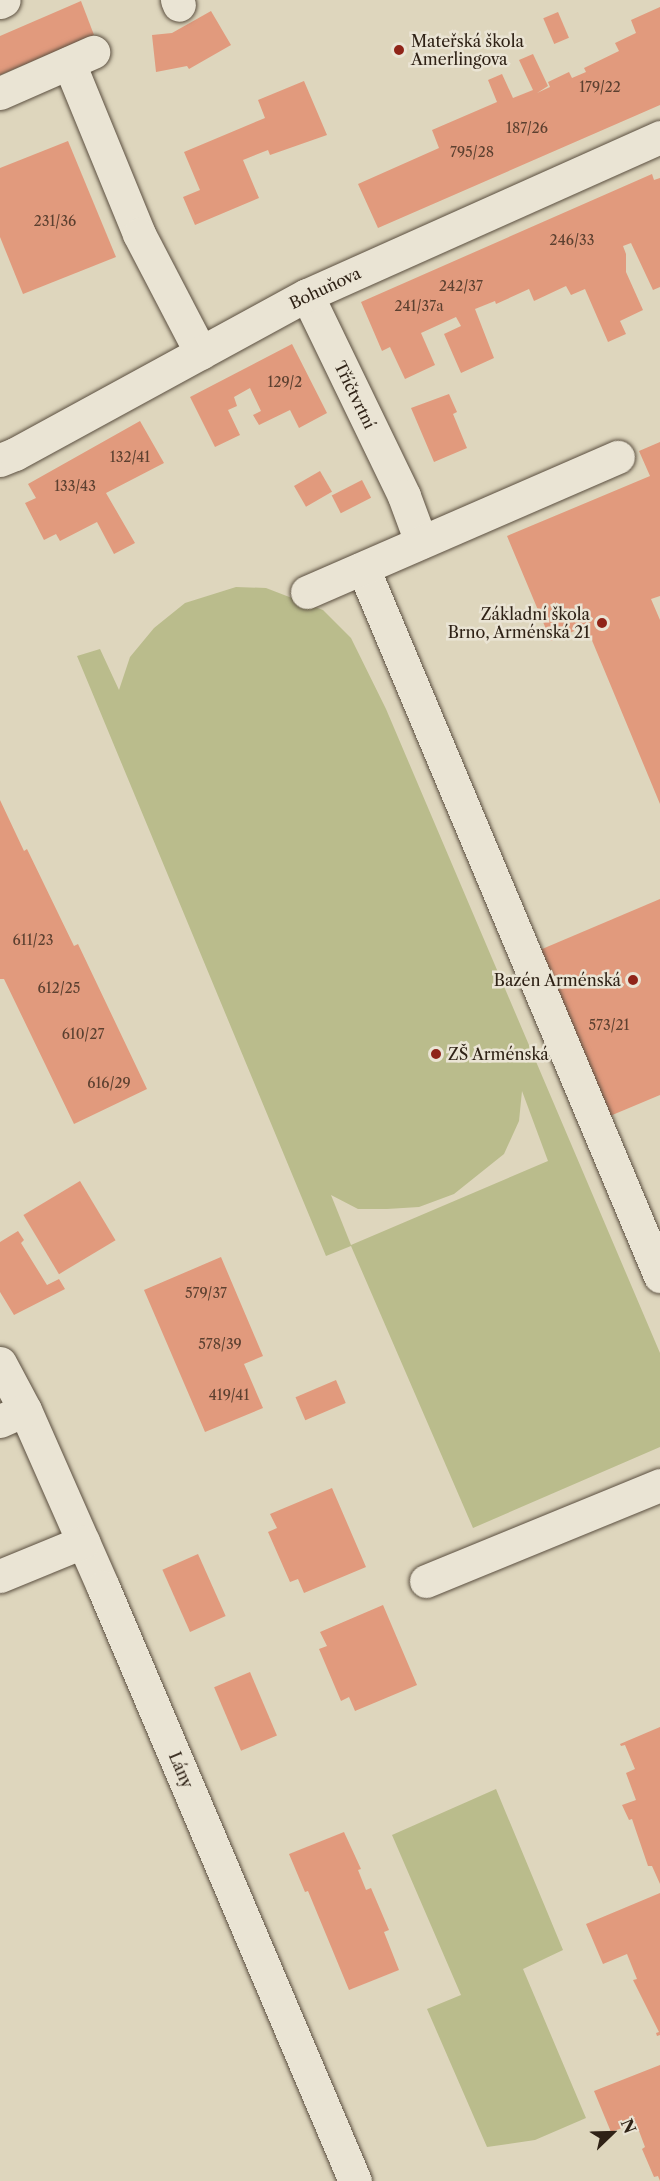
<!DOCTYPE html>
<meta charset="utf-8">
<style>
body{margin:0}
#map{position:relative;width:660px;height:2181px;overflow:hidden;background:#ded6bd;font-family:"Libre Caslon Text",serif}
div>[style]{position:absolute}
[style*='--x']{left:calc(var(--x)*1px);top:calc(var(--y)*1px);width:calc(var(--w)*1px);rotate:calc(var(--a)*1deg)}
.green>*{inset:0;background:#babc8c}
.building>*{inset:0;background:#e19a7d;transform-origin:0 0}
.roads{filter:drop-shadow(0 0 2px #5b4f40) drop-shadow(0 0 2px #5b4f40)}
.minor>*{height:33px;margin:-16.5px;padding:0 16.5px;transform-origin:16.5px;border-radius:16.5px;background:#eae4d4}
.dots>*{width:16px;height:16px;translate:-50% -50%;box-sizing:border-box;border:3px solid #eae4d4;border-radius:50%}
span{translate:-50% -50%;white-space:nowrap;text-align:center;line-height:1.15;-webkit-text-stroke:5px #eae4d4;paint-order:stroke}
.number-label{font-size:14px;color:#5c4030}
.number-label span{-webkit-text-stroke-width:0}
.poi-label{font-size:16px;color:#2f2216}
.left{translate:0 -50%;text-align:left}
.right{translate:-100% -50%;text-align:right}
.street-label{font-size:16px;color:#2f2216}
.north{position:absolute;left:582px;top:2103px;width:60px;height:60px;-webkit-text-stroke:4px #eae4d4;paint-order:stroke;rotate:67deg;font-size:16px;font-weight:700;line-height:24px;text-align:center;color:#2f2216}
.north::after{content:'';display:block;margin:auto;width:21px;height:27px;background:#2f2216;clip-path:polygon(50% 0,100% 100%,50% 72%,0 100%)}
</style>
<div id="map">
<div class="green">
<div style="clip-path:polygon(evenodd,236px 587px,266px 588px,323px 610px,351px 638px,386px 709px,660px 1353px,660px 1447px,473px 1528px,351px 1246px,326px 1256px,77px 656px,100px 649px,119px 690px,130px 657px,154px 628px,185px 603px,236px 587px,522px 1091px,548px 1161px,351px 1245px,331px 1195px,358px 1209px,387px 1209px,419px 1207px,454px 1194px,504px 1154px,519px 1121px,522px 1091px)"></div>
<div style="clip-path:polygon(496px 1789px,563px 1950px,523px 1969px,586px 2118px,535px 2140px,487px 2147px,427px 2009px,461px 1995px,392px 1835px)"></div>
</div>
<div class="building">
<div style="clip-path:polygon(81px 1px,94px 35px,0 75px,0 36px)"></div>
<div style="clip-path:polygon(660px 7px,660px 105px,378px 228px,358px 184px,439px 148px,432px 130px,497px 102px,488px 80px,502px 74px,513px 98px,533px 90px,519px 60px,533px 54px,548px 86px,537px 93px,550px 87px,548px 82px,569px 72px,572px 78px,586px 72px,584px 68px,619px 51px,615px 43px,636px 33px,631px 20px)"></div>
<div style="clip-path:polygon(211px 11px,231px 45px,189px 69px,187px 66px,156px 72px,152px 35px,172px 33px)"></div>
<div style="left:558px;top:12px;width:28px;height:16px;rotate:67deg"></div>
<div style="clip-path:polygon(304px 81px,327px 135px,270px 155px,268px 150px,243px 160px,259px 198px,195px 225px,183px 197px,200px 190px,184px 152px,265px 118px,258px 100px)"></div>
<div style="clip-path:polygon(68px 141px,116px 257px,23px 294px,0 237px,0 168px)"></div>
<div style="clip-path:polygon(652px 174px,654px 180px,660px 178px,660px 287px,653px 290px,631px 243px,623px 246px,626px 254px,626px 272px,643px 310px,620px 321px,626px 334px,608px 342px,585px 289px,571px 295px,566px 286px,534px 301px,529px 289px,496px 304px,495px 301px,475px 309px,494px 358px,461px 373px,444px 334px,461px 326px,456px 317px,421px 333px,435px 365px,405px 379px,390px 347px,382px 351px,361px 302px)"></div>
<div style="clip-path:polygon(292px 344px,327px 413px,299px 428px,290px 410px,259px 425px,253px 415px,261px 411px,250px 388px,234px 397px,237px 406px,228px 410px,240px 435px,215px 447px,190px 397px)"></div>
<div style="clip-path:polygon(449px 394px,457px 412px,453px 414px,467px 448px,434px 462px,411px 408px)"></div>
<div style="clip-path:polygon(140px 421px,164px 463px,106px 493px,135px 543px,114px 554px,97px 522px,60px 541px,56px 534px,44px 540px,25px 503px,36px 498px,28px 484px)"></div>
<div style="clip-path:polygon(660px 442px,660px 596px,651px 599px,660px 620px,660px 804px,586px 626px,551px 641px,507px 536px,650px 476px,639px 451px)"></div>
<div style="left:320px;top:471px;width:24px;height:30px;rotate:60deg"></div>
<div style="left:362px;top:480px;width:20px;height:34px;rotate:63deg"></div>
<div style="clip-path:polygon(0 800px,24px 851px,27px 849px,74px 946px,78px 944px,147px 1089px,74px 1124px,4px 979px,0 979px)"></div>
<div style="clip-path:polygon(660px 899px,660px 1095px,598px 1121px,528px 955px)"></div>
<div style="left:80px;top:1181px;width:69px;height:66px;rotate:59deg"></div>
<div style="clip-path:polygon(18px 1231px,24px 1240px,21px 1243px,47px 1285px,59px 1279px,65px 1289px,14px 1315px,0 1292px,0 1242px)"></div>
<div style="clip-path:polygon(221px 1257px,263px 1356px,244px 1364px,263px 1408px,205px 1432px,144px 1290px)"></div>
<div style="left:336px;top:1380px;width:25px;height:44px;rotate:67deg"></div>
<div style="clip-path:polygon(332px 1488px,366px 1567px,304px 1593px,298px 1579px,290px 1582px,268px 1532px,277px 1528px,270px 1514px)"></div>
<div style="left:198px;top:1554px;width:68px;height:39px;rotate:66deg"></div>
<div style="clip-path:polygon(383px 1605px,417px 1685px,355px 1711px,349px 1697px,341px 1701px,319px 1649px,327px 1646px,320px 1632px)"></div>
<div style="left:250px;top:1672px;width:69px;height:39px;rotate:67deg"></div>
<div style="clip-path:polygon(660px 1727px,660px 1884px,652px 1866px,648px 1866px,632px 1819px,629px 1820px,622px 1805px,636px 1800px,626px 1773px,635px 1769px,625px 1745px,621px 1746px,620px 1744px)"></div>
<div style="clip-path:polygon(344px 1832px,361px 1869px,358px 1870px,366px 1890px,371px 1888px,389px 1930px,384px 1932px,399px 1970px,349px 1990px,308px 1891px,305px 1892px,289px 1854px)"></div>
<div style="clip-path:polygon(660px 1893px,660px 2035px,657px 2036px,656px 2033px,659px 2032px,633px 1980px,637px 1979px,627px 1954px,603px 1964px,586px 1924px)"></div>
<div style="clip-path:polygon(660px 2065px,660px 2181px,658px 2176px,654px 2177px,642px 2149px,645px 2147px,636px 2123px,611px 2132px,594px 2091px)"></div>
</div>
<div class="roads">
<div class="minor">
<div style="--x:177;--y:0;--w:5;--a:68"></div>
<div style="--x:0;--y:2;--w:4;--a:-27"></div>
<div style="--x:69;--y:63;--w:185;--a:67.7"></div>
<div style="--x:139;--y:234;--w:134;--a:62.5"></div>
<div style="--x:0;--y:93;--w:102;--a:-23.8"></div>
<div style="--x:307;--y:295;--w:223;--a:64.2"></div>
<div style="--x:404;--y:496;--w:49;--a:69.7"></div>
<div style="--x:0;--y:460;--w:16;--a:-22"></div>
<div style="--x:15;--y:454;--w:332;--a:-28.6"></div>
<div style="--x:307;--y:295;--w:387;--a:-24.1"></div>
<div style="--x:363;--y:568;--w:768;--a:67.24"></div>
<div style="--x:307;--y:592;--w:339;--a:-23.5"></div>
<div style="--x:0;--y:1363;--w:53;--a:62"></div>
<div style="--x:25;--y:1410;--w:193;--a:66.2"></div>
<div style="--x:103;--y:1587;--w:645;--a:67.01"></div>
<div style="--x:0;--y:1421;--w:27;--a:-24"></div>
<div style="--x:0;--y:1576;--w:90;--a:-22.3"></div>
<div style="--x:426;--y:1581;--w:253;--a:-22.3"></div>
</div>
</div>
<div class="dots">
<div style="left:399px;top:50px;background:#8f2418"></div>
<div style="left:602px;top:623px;background:#8f2418"></div>
<div style="left:633px;top:980px;background:#8f2418"></div>
<div style="left:436px;top:1054px;background:#8f2418"></div>
</div>
<div class="number-label">
<span style="left:600px;top:87px">179/22</span>
<span style="left:527px;top:128px">187/26</span>
<span style="left:472px;top:152px">795/28</span>
<span style="left:55px;top:221px">231/36</span>
<span style="left:572px;top:240px">246/33</span>
<span style="left:461px;top:286px">242/37</span>
<span style="left:419px;top:306px">241/37a</span>
<span style="left:285px;top:382px">129/2</span>
<span style="left:130px;top:457px">132/41</span>
<span style="left:75px;top:486px">133/43</span>
<span style="left:33px;top:940px">611/23</span>
<span style="left:59px;top:988px">612/25</span>
<span style="left:609px;top:1025px">573/21</span>
<span style="left:83px;top:1034px">610/27</span>
<span style="left:109px;top:1083px">616/29</span>
<span style="left:206px;top:1293px">579/37</span>
<span style="left:220px;top:1344px">578/39</span>
<span style="left:229px;top:1395px">419/41</span>
</div>
<div class="poi-label">
<span class="left" style="left:411px;top:50px">Mateřská škola<br>Amerlingova</span>
<span class="right" style="left:590px;top:623px">Základní škola<br>Brno, Arménská 21</span>
<span class="right" style="left:621px;top:980px">Bazén Arménská</span>
<span class="left" style="left:448px;top:1054px">ZŠ Arménská</span>
</div>
<div class="street-label">
<span style="left:325px;top:288px;rotate:-25deg">Bohuňova</span>
<span style="left:355px;top:395px;rotate:64deg">Tříčtvrtní</span>
<span style="left:181px;top:1770px;rotate:67deg">Lány</span>
</div>
<div class="north">N</div>
</div>
